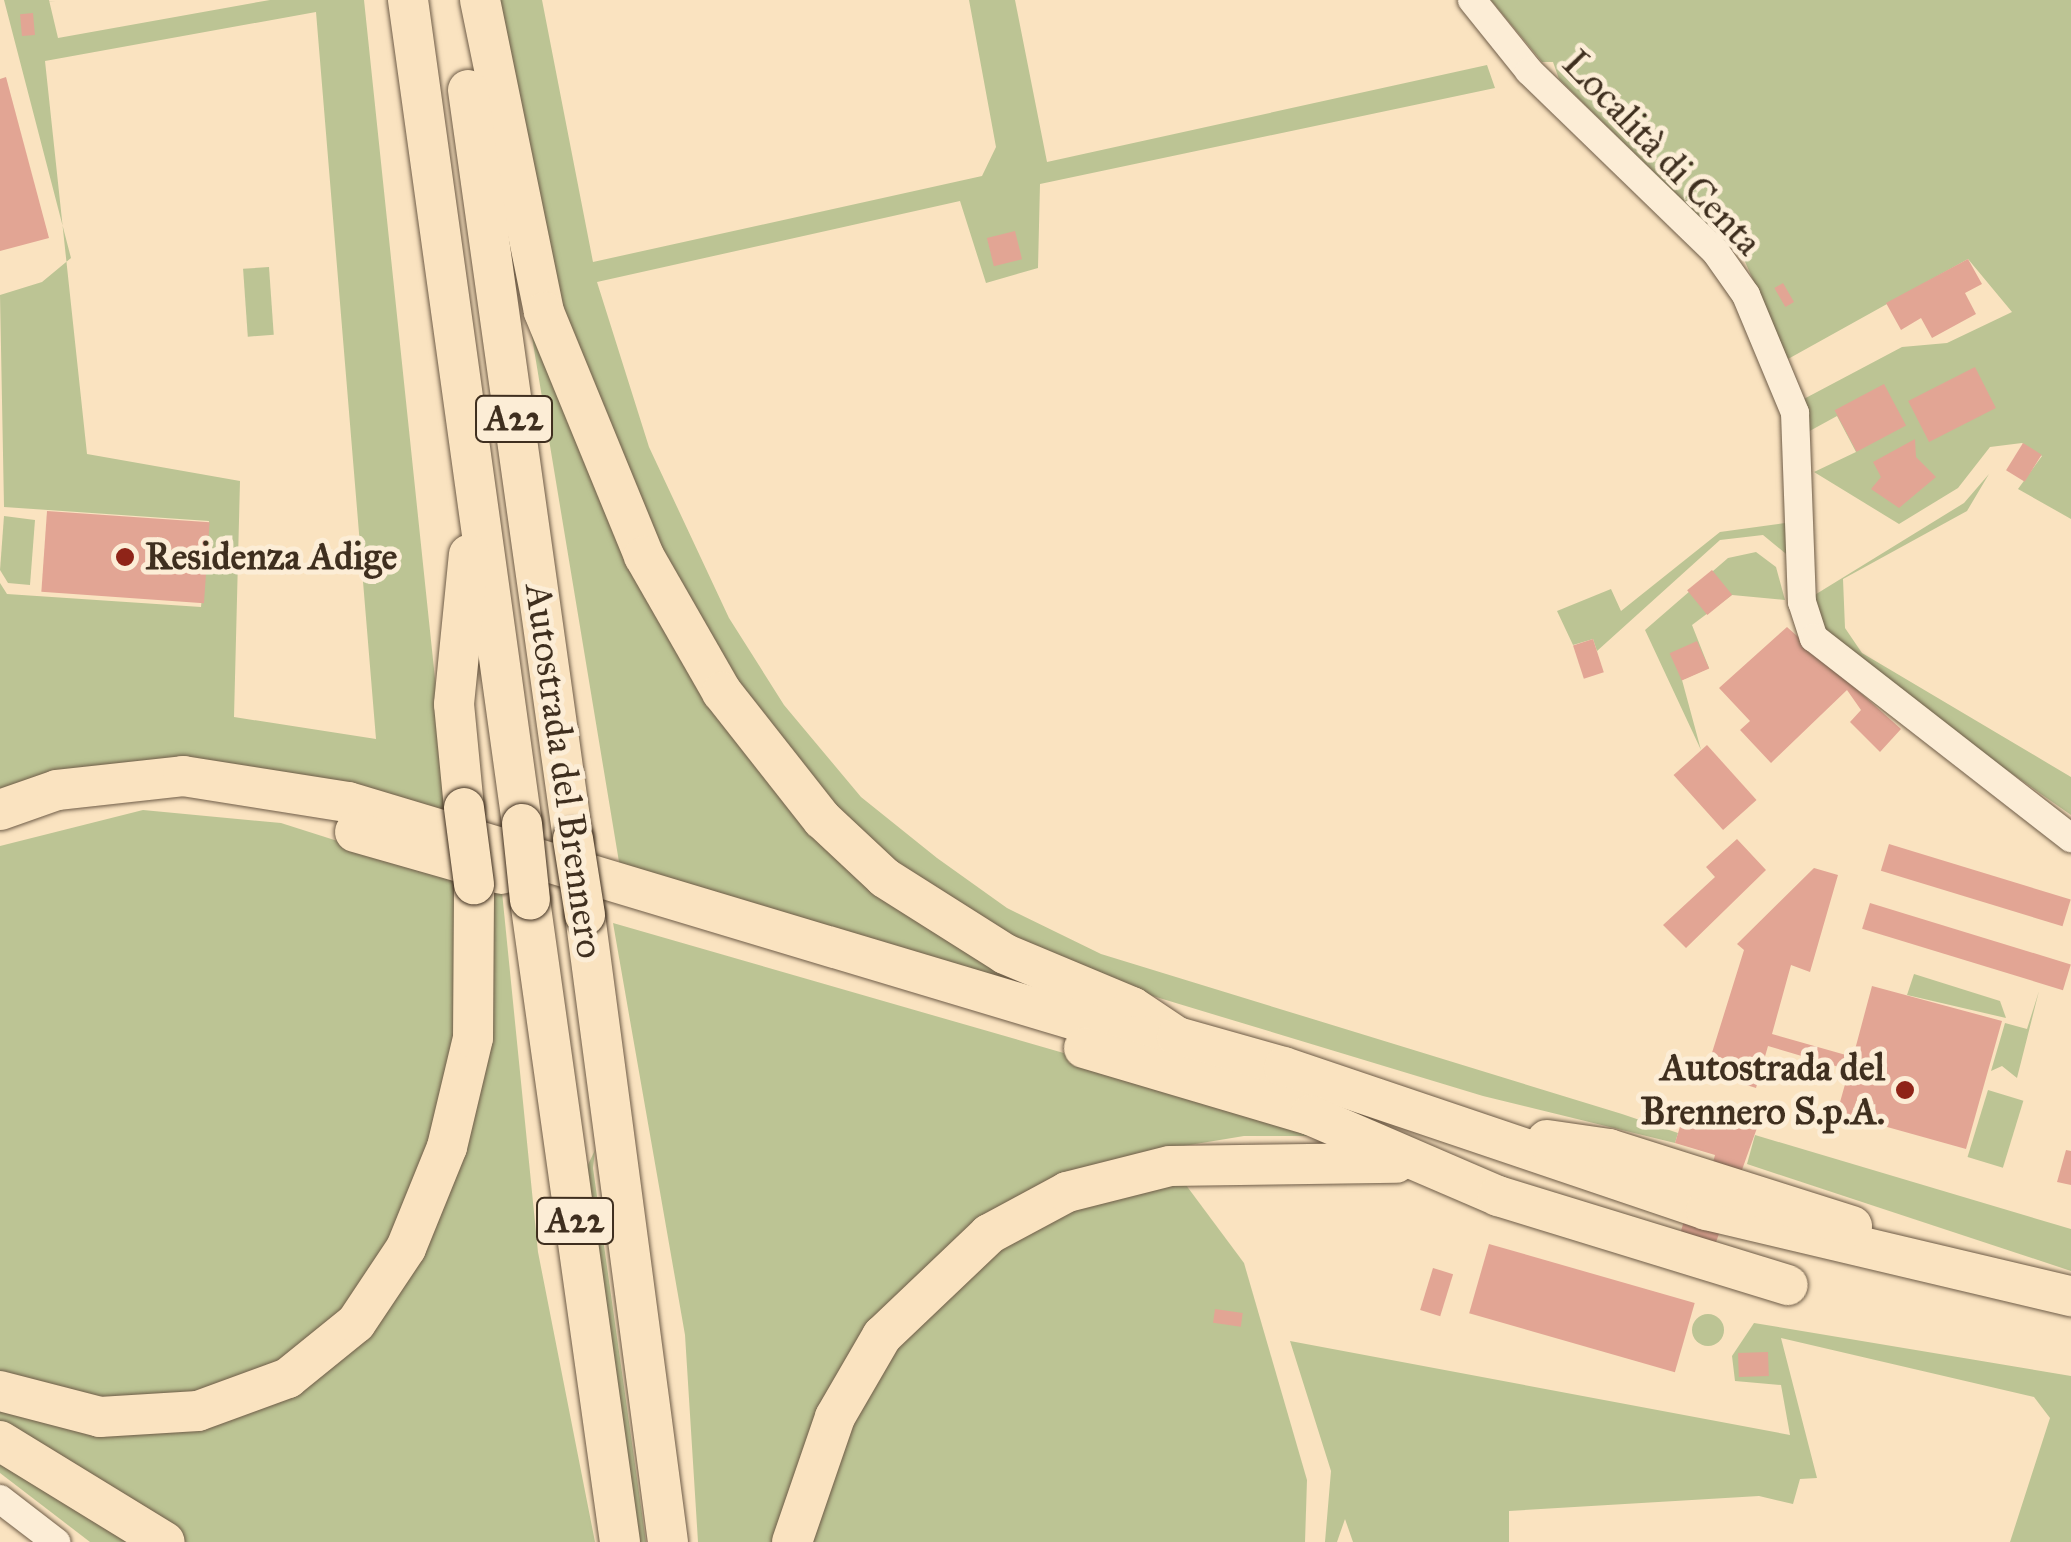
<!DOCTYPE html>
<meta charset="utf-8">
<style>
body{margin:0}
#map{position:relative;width:2071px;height:1542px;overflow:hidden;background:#fae3c0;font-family:"IM FELL Great Primer",serif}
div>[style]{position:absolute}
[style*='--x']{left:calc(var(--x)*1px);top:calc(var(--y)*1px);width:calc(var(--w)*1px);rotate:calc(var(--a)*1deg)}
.green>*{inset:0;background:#bcc494;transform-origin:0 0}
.round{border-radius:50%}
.building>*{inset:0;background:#e2a594;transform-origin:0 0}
.roads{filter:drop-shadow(0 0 2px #6e5c47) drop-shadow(0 0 2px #6e5c47)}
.minor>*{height:28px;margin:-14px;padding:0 14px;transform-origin:14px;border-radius:14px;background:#fcedd6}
.highway>*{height:40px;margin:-20px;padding:0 20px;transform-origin:20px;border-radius:20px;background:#fae3c0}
.bridges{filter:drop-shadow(0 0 2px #3f2f1f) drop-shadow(0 0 2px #3f2f1f)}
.highway-bridge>*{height:40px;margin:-20px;padding:0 20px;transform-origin:20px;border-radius:20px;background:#fae3c0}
.dots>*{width:28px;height:28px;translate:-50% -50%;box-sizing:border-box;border:5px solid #fcedd6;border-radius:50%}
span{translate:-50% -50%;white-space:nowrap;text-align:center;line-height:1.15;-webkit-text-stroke:10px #fcedd6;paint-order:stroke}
.shield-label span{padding:2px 8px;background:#fcedd6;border:2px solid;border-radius:8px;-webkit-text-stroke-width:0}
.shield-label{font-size:35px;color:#3f2f1f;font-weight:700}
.street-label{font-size:38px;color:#3f2f1f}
.poi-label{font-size:38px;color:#3f2f1f;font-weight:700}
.left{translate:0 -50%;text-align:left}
.right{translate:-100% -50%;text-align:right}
</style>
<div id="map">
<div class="green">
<div style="clip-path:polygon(evenodd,4px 0,49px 0,58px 38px,270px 0,364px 0,450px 822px,276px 779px,0 799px,0 583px,7px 594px,201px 607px,209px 521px,4px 507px,0 295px,42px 282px,71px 258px,4px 0,316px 12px,376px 739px,234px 717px,240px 481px,87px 454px,45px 61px,316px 12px)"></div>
<div style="clip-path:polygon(487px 0,542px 0,593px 262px,982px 176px,996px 147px,969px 0,1015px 0,1047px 162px,1487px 65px,1495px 88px,1040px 184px,1038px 268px,986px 283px,960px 201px,597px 282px,649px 447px,729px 618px,784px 705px,861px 797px,937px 858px,1007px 908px,1101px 954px,1622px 1114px,1678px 1133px,1675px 1143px,1483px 1096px,1057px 967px,834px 823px,669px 595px,552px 307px)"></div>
<div style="clip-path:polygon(1491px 0,2071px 0,2071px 519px,2018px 489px,2042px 456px,2022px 443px,1990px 447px,1958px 488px,1899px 524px,1814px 472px,1856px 452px,1837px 416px,1806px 433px,1800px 401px,1902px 347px,1947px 343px,2012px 312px,1968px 259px,1788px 359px,1735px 239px,1715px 232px,1559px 79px,1553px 62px,1542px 62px)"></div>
<div style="left:269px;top:267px;width:68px;height:26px;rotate:86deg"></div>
<div style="clip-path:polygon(530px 325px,778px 786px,1116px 1014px,620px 868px)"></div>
<div style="clip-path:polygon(1989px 474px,1967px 511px,1843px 579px,1845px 628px,1862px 653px,2071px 777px,2071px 815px,1831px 647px,1813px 596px,1964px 503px)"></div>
<div style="clip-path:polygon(4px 516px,35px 520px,30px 585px,8px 583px,0 570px)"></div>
<div style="clip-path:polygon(1792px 522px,1791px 558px,1763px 535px,1720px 540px,1597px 651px,1593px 639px,1573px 645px,1557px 611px,1611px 589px,1621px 611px,1720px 532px)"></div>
<div style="clip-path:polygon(1756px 552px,1776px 567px,1785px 600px,1732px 595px,1692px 625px,1709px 668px,1682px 680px,1701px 750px,1645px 630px,1728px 558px)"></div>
<div style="clip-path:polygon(143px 810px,281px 823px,457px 879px,459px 1013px,432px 1152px,367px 1288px,260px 1380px,118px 1408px,0 1378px,0 846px)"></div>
<div style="clip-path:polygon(484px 886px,502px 892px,538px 1252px,595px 1542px,186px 1542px,0 1428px,0 1401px,185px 1424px,402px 1288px)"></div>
<div style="clip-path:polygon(613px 923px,1074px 1056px,1317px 1136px,1244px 1136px,1135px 1154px,946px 1252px,779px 1542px,698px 1542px,685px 1335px)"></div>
<div style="clip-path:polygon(1914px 974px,2000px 1001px,2006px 1018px,1907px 995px)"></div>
<div style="clip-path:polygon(2039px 991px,2017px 1078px,2002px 1066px,1991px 1071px,2005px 1023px,2027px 1029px)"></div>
<div style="left:1988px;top:1090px;width:37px;height:70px;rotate:17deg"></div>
<div style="clip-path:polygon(1755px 1135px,2071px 1229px,2071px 1271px,1747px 1164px)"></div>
<div style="clip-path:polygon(595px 1150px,593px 1168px,646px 1542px,634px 1542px,585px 1171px)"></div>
<div style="clip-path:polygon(1183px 1181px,1244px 1263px,1307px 1480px,1305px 1542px,799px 1542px,855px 1402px,947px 1285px,1061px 1210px)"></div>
<div class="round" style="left:1692px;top:1314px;width:32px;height:32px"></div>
<div style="clip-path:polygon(1754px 1323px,2071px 1376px,2071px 1542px,2010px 1542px,2050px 1418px,2034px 1397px,1781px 1338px,1817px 1478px,1800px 1479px,1793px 1504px,1759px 1496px,1509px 1511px,1509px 1542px,1353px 1542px,1345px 1519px,1337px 1542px,1325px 1542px,1331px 1471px,1290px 1341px,1790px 1435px,1781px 1385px,1735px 1381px,1732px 1356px)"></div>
<div style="clip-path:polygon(0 1457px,138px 1542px,90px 1542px,0 1473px)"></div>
</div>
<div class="building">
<div style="left:33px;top:13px;width:22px;height:13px;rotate:85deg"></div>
<div style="clip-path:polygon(6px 77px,49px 238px,0 251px,0 79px)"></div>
<div style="left:1015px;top:231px;width:29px;height:29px;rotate:76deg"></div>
<div style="clip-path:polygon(1968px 259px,1982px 284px,1965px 293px,1976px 314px,1932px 338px,1921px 318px,1901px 330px,1886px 303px)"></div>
<div style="left:1783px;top:283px;width:22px;height:10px;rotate:60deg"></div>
<div style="left:1975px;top:367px;width:46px;height:75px;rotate:63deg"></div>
<div style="left:1884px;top:384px;width:47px;height:56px;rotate:62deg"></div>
<div style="clip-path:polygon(1915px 439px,1916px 457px,1936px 477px,1899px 508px,1871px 489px,1881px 477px,1873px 462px)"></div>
<div style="left:2023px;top:443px;width:22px;height:32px;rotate:32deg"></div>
<div style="left:47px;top:511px;width:163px;height:81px;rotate:4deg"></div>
<div style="left:1712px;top:570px;width:32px;height:32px;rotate:51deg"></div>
<div style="clip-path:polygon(1787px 627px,1901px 729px,1880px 752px,1850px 722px,1861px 710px,1847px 690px,1771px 763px,1740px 730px,1750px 721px,1719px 688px)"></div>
<div style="left:1593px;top:639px;width:35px;height:21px;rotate:72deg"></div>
<div style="left:1697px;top:641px;width:30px;height:30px;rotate:66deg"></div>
<div style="left:1707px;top:745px;width:74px;height:45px;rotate:48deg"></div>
<div style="clip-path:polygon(1737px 839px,1766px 870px,1686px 948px,1663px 925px,1715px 877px,1706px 867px)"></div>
<div style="left:1889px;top:844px;width:190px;height:28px;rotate:17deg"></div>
<div style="clip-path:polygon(1814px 868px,1838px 875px,1810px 972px,1791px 965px,1772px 1034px,1853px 1057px,1872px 986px,2002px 1021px,1966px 1149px,1837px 1113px,1849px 1070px,1768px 1046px,1756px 1088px,1706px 1072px,1744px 950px,1737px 944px)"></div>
<div style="left:1870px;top:903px;width:210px;height:27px;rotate:17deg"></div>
<div style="clip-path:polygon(1686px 1107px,1757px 1128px,1706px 1270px,1672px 1260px,1700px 1169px,1710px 1173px,1715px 1155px,1675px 1143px)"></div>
<div style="clip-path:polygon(2066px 1150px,2071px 1151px,2071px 1185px,2057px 1182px)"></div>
<div style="left:1489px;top:1244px;width:214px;height:72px;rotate:16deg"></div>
<div style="left:1433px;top:1268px;width:21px;height:44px;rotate:17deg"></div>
<div style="left:1215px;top:1309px;width:28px;height:14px;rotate:8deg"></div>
<div style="left:1768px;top:1352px;width:24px;height:30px;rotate:88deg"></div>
</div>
<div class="roads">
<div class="minor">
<div style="--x:1472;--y:0;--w:91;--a:51.2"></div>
<div style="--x:1529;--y:71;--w:259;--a:44.1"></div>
<div style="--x:1715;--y:251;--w:54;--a:54.8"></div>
<div style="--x:1746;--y:295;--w:128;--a:67.4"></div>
<div style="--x:1795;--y:413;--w:189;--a:87.9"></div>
<div style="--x:1802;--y:602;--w:38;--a:72"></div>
<div style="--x:1814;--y:638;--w:326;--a:37.9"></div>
<div style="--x:0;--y:1499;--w:71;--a:37.5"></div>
</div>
<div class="highway">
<div style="--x:408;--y:0;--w:832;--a:82.12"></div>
<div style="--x:480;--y:0;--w:318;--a:78.4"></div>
<div style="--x:544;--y:312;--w:264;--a:67.7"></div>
<div style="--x:644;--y:556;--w:157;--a:60.2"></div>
<div style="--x:722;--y:692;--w:162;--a:51.8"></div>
<div style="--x:822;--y:819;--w:86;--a:43.1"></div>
<div style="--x:885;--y:878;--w:142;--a:32.3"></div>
<div style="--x:1005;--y:954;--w:138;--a:22.7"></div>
<div style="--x:1132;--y:1007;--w:54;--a:33.7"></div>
<div style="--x:468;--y:90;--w:756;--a:82.02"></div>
<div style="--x:464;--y:808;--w:104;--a:-95.5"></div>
<div style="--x:454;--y:704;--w:150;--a:-84.3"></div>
<div style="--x:0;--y:810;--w:60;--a:-19.3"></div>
<div style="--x:57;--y:790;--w:127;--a:-6.3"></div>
<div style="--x:183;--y:776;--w:167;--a:9"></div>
<div style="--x:348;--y:802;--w:814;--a:16.7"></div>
<div style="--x:1128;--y:1036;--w:49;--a:1.2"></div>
<div style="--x:1177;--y:1037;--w:111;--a:15.7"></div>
<div style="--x:1284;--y:1067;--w:446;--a:18.7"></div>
<div style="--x:1706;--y:1210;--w:375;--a:13.3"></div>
<div style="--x:355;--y:832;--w:152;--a:16"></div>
<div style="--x:530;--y:900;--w:648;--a:82.02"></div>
<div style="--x:585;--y:915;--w:632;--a:82.46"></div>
<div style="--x:1084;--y:1048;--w:236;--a:16.5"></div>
<div style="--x:1310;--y:1115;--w:205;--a:23.3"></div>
<div style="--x:1498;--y:1196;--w:303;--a:17.1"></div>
<div style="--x:1547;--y:1140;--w:63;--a:8.3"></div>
<div style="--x:1609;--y:1149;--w:255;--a:17.6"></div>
<div style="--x:0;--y:1391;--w:103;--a:14.6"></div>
<div style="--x:100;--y:1417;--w:98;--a:-3.5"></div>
<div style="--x:198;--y:1411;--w:96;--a:-20.1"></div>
<div style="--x:288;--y:1378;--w:87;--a:-39"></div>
<div style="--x:356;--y:1323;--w:90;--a:-56.3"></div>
<div style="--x:406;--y:1248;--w:109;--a:-67.9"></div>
<div style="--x:447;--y:1147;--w:112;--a:-76.6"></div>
<div style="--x:473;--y:1038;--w:154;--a:-89.6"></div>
<div style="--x:0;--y:1441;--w:193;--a:31.5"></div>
<div style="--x:792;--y:1542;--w:132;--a:-71"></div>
<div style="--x:835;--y:1417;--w:94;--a:-59.9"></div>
<div style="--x:882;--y:1336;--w:148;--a:-43.6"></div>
<div style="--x:989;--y:1234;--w:89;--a:-28.3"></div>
<div style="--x:1067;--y:1192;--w:106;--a:-14.2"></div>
<div style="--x:1170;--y:1166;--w:226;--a:-0.8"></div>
</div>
</div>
<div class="bridges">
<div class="highway-bridge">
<div style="--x:464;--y:808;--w:77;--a:82.5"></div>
<div style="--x:522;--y:824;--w:76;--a:84"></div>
<div style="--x:573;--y:839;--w:77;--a:81"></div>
</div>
</div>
<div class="dots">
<div style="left:125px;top:557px;background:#8f2418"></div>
<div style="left:1905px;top:1090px;background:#8f2418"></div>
</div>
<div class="shield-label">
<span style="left:514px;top:419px">A22</span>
<span style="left:575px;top:1221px">A22</span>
</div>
<div class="street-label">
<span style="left:1662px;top:153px;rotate:46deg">Località di Centa</span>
<span style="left:564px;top:771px;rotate:82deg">Autostrada del Brennero</span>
</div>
<div class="poi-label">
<span class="left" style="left:145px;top:557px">Residenza Adige</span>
<span class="right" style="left:1885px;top:1090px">Autostrada del<br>Brennero S.p.A.</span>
</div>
</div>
